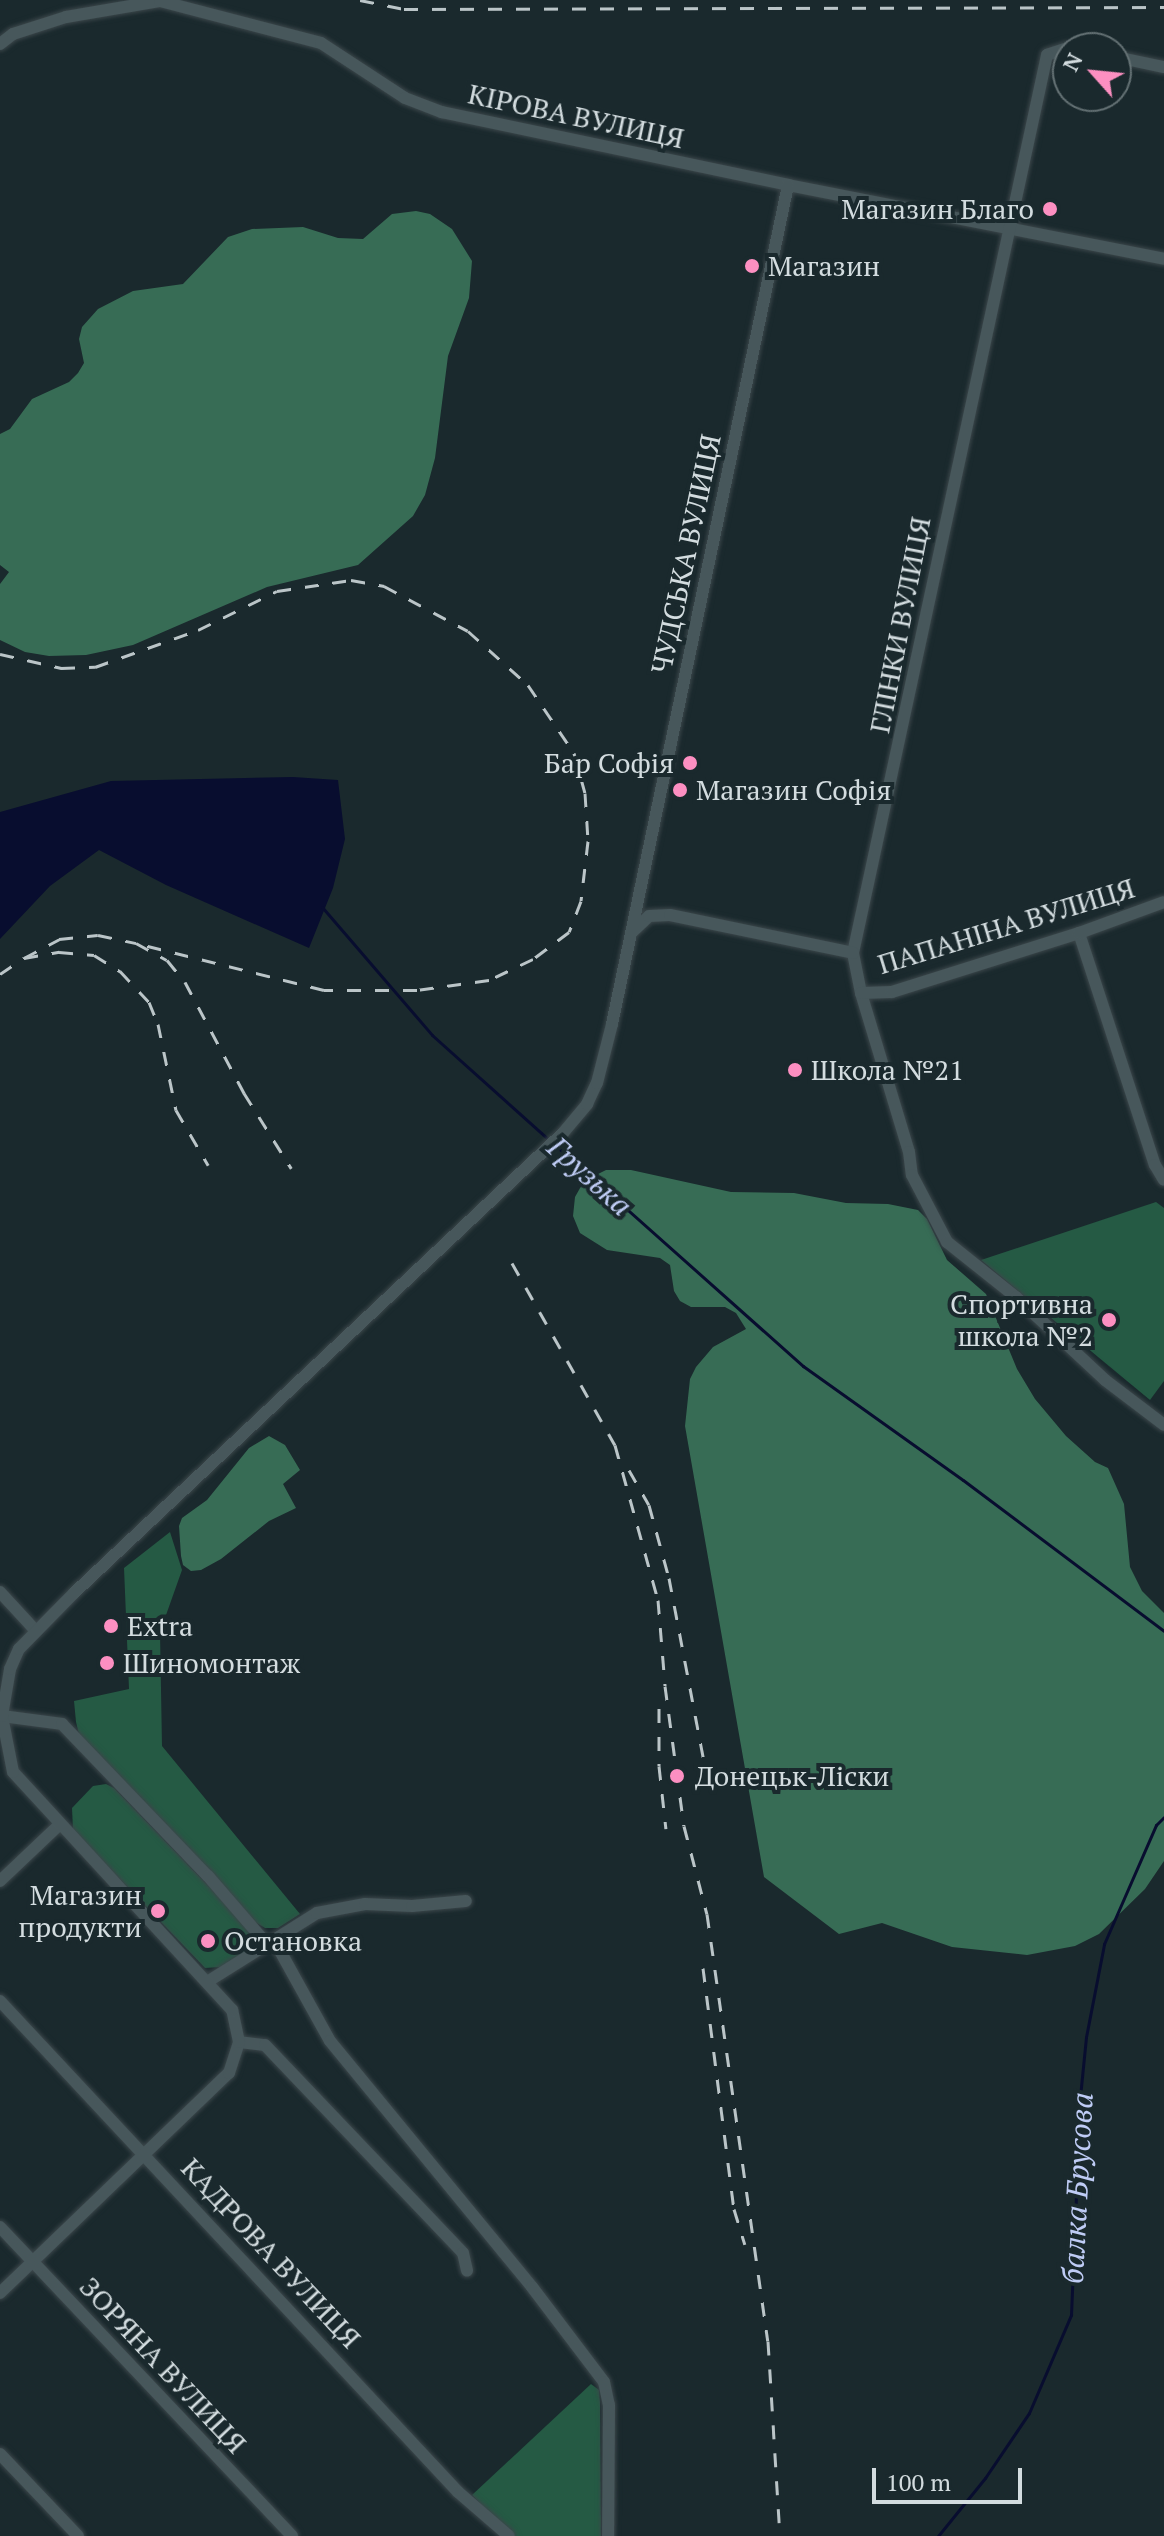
<!DOCTYPE html>
<meta charset="utf-8">
<style>
body{margin:0}
#map{position:relative;width:1164px;height:2536px;overflow:hidden;background:#1a292d;font-family:"PT Serif",serif}
div>[style]{position:absolute}
[style*='--x']{left:calc(var(--x)*1px);top:calc(var(--y)*1px);width:calc(var(--w)*1px);rotate:calc(var(--a)*1deg)}
.green>*{inset:0;background:#255a44}
.forest>*{inset:0;background:#376c55}
.water>*{inset:0;background:#080d2f}
.stream>*{height:3px;margin:-1.5px;padding:0 1.5px;transform-origin:1.5px;border-radius:1.5px;background:#080d2f}
.roads{filter:drop-shadow(0 0 2px #3b464a) drop-shadow(0 0 2px #3b464a)}
.minor>*{height:12px;margin:-6px;padding:0 6px;transform-origin:6px;border-radius:6px;background:#47575b}
.rail>*{height:3px;margin-top:-1.5px;transform-origin:0;background:repeating-linear-gradient(90deg,#bbc5c8 0 14px,transparent 0 28px)}
.dots>*{width:22px;height:22px;translate:-50% -50%;box-sizing:border-box;border:4px solid #1a292d;border-radius:50%}
span{translate:-50% -50%;white-space:nowrap;text-align:center;line-height:1.15;-webkit-text-stroke:8px #1a292d;paint-order:stroke}
.street-label{font-size:28px;color:#d3dcdf}
.poi-label{font-size:28px;color:#d3dcdf}
.right{translate:-100% -50%;text-align:right}
.left{translate:0 -50%;text-align:left}
.water-label{font-size:30px;color:#bfccf5;font-style:italic}
.north{position:absolute;left:1052px;top:32px;width:80px;height:80px;box-sizing:border-box;background:#1a292d;border:2px solid #647174;border-radius:50%;rotate:297deg;font-size:22px;font-weight:700;line-height:32px;text-align:center;color:#d3dcdf}
.north::after{content:'';display:block;margin:auto;width:28px;height:36px;background:#fc8fc1;clip-path:polygon(50% 0,100% 100%,50% 72%,0 100%)}
.scale{position:absolute;left:872px;top:2468px;width:150px;height:36px;box-sizing:border-box;border:4px solid #d3dcdf;border-top:0;padding-left:10px;font-size:24px;line-height:28px;white-space:nowrap;color:#d3dcdf;-webkit-text-stroke:6px #1a292d;paint-order:stroke}
</style>
<div id="map">
<div class="green">
<div style="clip-path:polygon(1156px 1202px,1164px 1208px,1164px 1381px,1150px 1400px,981px 1260px)"></div>
<div style="clip-path:polygon(170px 1532px,182px 1570px,160px 1632px,162px 1746px,300px 1914px,278px 1928px,265px 1928px,255px 1922px,79px 1734px,76px 1722px,74px 1701px,129px 1689px,124px 1568px)"></div>
<div style="clip-path:polygon(106px 1784px,114px 1788px,245px 1924px,252px 1939px,249px 1950px,221px 1967px,205px 1968px,73px 1830px,72px 1808px,93px 1786px)"></div>
<div style="clip-path:polygon(591px 2384px,599px 2390px,600px 2402px,601px 2536px,513px 2536px,472px 2495px)"></div>
</div>
<div class="forest">
<div style="clip-path:polygon(416px 211px,430px 214px,452px 229px,472px 261px,469px 298px,448px 356px,435px 458px,425px 495px,413px 516px,358px 565px,267px 587px,133px 645px,86px 655px,49px 656px,25px 652px,0 640px,0 584px,9px 572px,0 565px,0 434px,10px 429px,32px 399px,69px 382px,78px 373px,84px 363px,79px 339px,82px 327px,98px 309px,133px 291px,183px 284px,228px 237px,252px 229px,303px 227px,338px 238px,363px 239px,392px 214px)"></div>
<div style="clip-path:polygon(606px 1170px,631px 1170px,731px 1192px,794px 1193px,846px 1203px,888px 1204px,918px 1210px,927px 1219px,947px 1260px,986px 1294px,1017px 1369px,1035px 1399px,1066px 1436px,1095px 1462px,1108px 1468px,1124px 1504px,1130px 1567px,1142px 1591px,1164px 1613px,1164px 1861px,1145px 1889px,1099px 1934px,1075px 1946px,1027px 1955px,952px 1947px,882px 1923px,839px 1934px,764px 1877px,685px 1426px,690px 1379px,696px 1367px,713px 1347px,746px 1329px,736px 1313px,725px 1307px,691px 1307px,680px 1301px,674px 1291px,670px 1265px,660px 1258px,607px 1250px,580px 1233px,573px 1216px,575px 1197px,584px 1181px)"></div>
<div style="clip-path:polygon(269px 1436px,285px 1445px,300px 1470px,283px 1484px,296px 1508px,269px 1521px,221px 1559px,201px 1570px,191px 1571px,183px 1565px,181px 1556px,179px 1526px,182px 1518px,207px 1500px,249px 1448px)"></div>
</div>
<div class="water">
<div style="clip-path:polygon(293px 777px,338px 780px,345px 839px,333px 888px,309px 948px,166px 885px,99px 850px,50px 886px,0 939px,0 812px,111px 781px)"></div>
</div>
<div class="stream">
<div style="--x:322;--y:907;--w:169;--a:49.3"></div>
<div style="--x:432;--y:1035;--w:159;--a:41.9"></div>
<div style="--x:556;--y:1146;--w:331;--a:41.7"></div>
<div style="--x:803;--y:1366;--w:196;--a:35.5"></div>
<div style="--x:963;--y:1480;--w:251;--a:36.9"></div>
<div style="--x:938;--y:2536;--w:75;--a:-51"></div>
<div style="--x:985;--y:2478;--w:78;--a:-55.9"></div>
<div style="--x:1029;--y:2413;--w:107;--a:-66.8"></div>
<div style="--x:1071;--y:2315;--w:218;--a:-87.6"></div>
<div style="--x:1080;--y:2097;--w:60;--a:-84.3"></div>
<div style="--x:1086;--y:2037;--w:95;--a:-79"></div>
<div style="--x:1104;--y:1944;--w:130;--a:-66.4"></div>
<div style="--x:1156;--y:1825;--w:11;--a:-45"></div>
</div>
<div class="roads">
<div class="minor">
<div style="--x:0;--y:44;--w:16;--a:-38"></div>
<div style="--x:13;--y:34;--w:56;--a:-17.8"></div>
<div style="--x:66;--y:17;--w:95;--a:-9.7"></div>
<div style="--x:160;--y:1;--w:166;--a:14.6"></div>
<div style="--x:321;--y:43;--w:100;--a:33.2"></div>
<div style="--x:405;--y:98;--w:40;--a:21"></div>
<div style="--x:442;--y:112;--w:354;--a:11.9"></div>
<div style="--x:788;--y:185;--w:383;--a:11.1"></div>
<div style="--x:1068;--y:48;--w:22;--a:162"></div>
<div style="--x:1047;--y:55;--w:919;--a:102.19"></div>
<div style="--x:853;--y:953;--w:41;--a:78.7"></div>
<div style="--x:861;--y:993;--w:166;--a:73.2"></div>
<div style="--x:909;--y:1152;--w:23;--a:83"></div>
<div style="--x:912;--y:1175;--w:76;--a:62.4"></div>
<div style="--x:947;--y:1242;--w:88;--a:38.6"></div>
<div style="--x:1016;--y:1297;--w:122;--a:43"></div>
<div style="--x:1105;--y:1380;--w:74;--a:37.3"></div>
<div style="--x:1116;--y:57;--w:49;--a:11.8"></div>
<div style="--x:631;--y:933;--w:25;--a:-43"></div>
<div style="--x:649;--y:916;--w:21;--a:-3"></div>
<div style="--x:670;--y:915;--w:187;--a:11.7"></div>
<div style="--x:1079;--y:933;--w:244;--a:71.9"></div>
<div style="--x:1155;--y:1165;--w:17;--a:59"></div>
<div style="--x:861;--y:993;--w:31;--a:-2"></div>
<div style="--x:892;--y:992;--w:196;--a:-17.5"></div>
<div style="--x:1079;--y:933;--w:90;--a:-20"></div>
<div style="--x:0;--y:1592;--w:53;--a:47.3"></div>
<div style="--x:2;--y:1716;--w:61;--a:7.6"></div>
<div style="--x:62;--y:1724;--w:211;--a:46.2"></div>
<div style="--x:208;--y:1876;--w:90;--a:49.1"></div>
<div style="--x:0;--y:1881;--w:81;--a:-43.5"></div>
<div style="--x:274;--y:1940;--w:115;--a:61"></div>
<div style="--x:330;--y:2041;--w:318;--a:50.6"></div>
<div style="--x:532;--y:2287;--w:119;--a:52.8"></div>
<div style="--x:604;--y:2382;--w:24;--a:78"></div>
<div style="--x:609;--y:2405;--w:131;--a:90.4"></div>
<div style="--x:207;--y:1982;--w:130;--a:-32.1"></div>
<div style="--x:317;--y:1913;--w:49;--a:-10.6"></div>
<div style="--x:365;--y:1904;--w:47;--a:2.4"></div>
<div style="--x:412;--y:1906;--w:54;--a:-5.3"></div>
<div style="--x:0;--y:2001;--w:671;--a:46.99"></div>
<div style="--x:458;--y:2492;--w:67;--a:40.8"></div>
<div style="--x:239;--y:2042;--w:26;--a:7"></div>
<div style="--x:265;--y:2045;--w:287;--a:46.4"></div>
<div style="--x:463;--y:2253;--w:18;--a:77"></div>
<div style="--x:0;--y:2227;--w:425;--a:46.6"></div>
<div style="--x:0;--y:2293;--w:318;--a:-43.9"></div>
<div style="--x:229;--y:2073;--w:33;--a:-72"></div>
<div style="--x:239;--y:2042;--w:33;--a:-102"></div>
<div style="--x:232;--y:2010;--w:323;--a:-132.6"></div>
<div style="--x:13;--y:1772;--w:57;--a:-101.1"></div>
<div style="--x:2;--y:1716;--w:48;--a:-80.3"></div>
<div style="--x:10;--y:1669;--w:22;--a:-66"></div>
<div style="--x:19;--y:1649;--w:78;--a:-45.5"></div>
<div style="--x:74;--y:1593;--w:671;--a:-43.25"></div>
<div style="--x:563;--y:1133;--w:38;--a:-50"></div>
<div style="--x:587;--y:1104;--w:23;--a:-65"></div>
<div style="--x:597;--y:1083;--w:61;--a:-75.7"></div>
<div style="--x:612;--y:1024;--w:857;--a:-78.15"></div>
<div style="--x:0;--y:2454;--w:113;--a:46.4"></div>
</div>
</div>
<div class="rail">
<div style="--x:360;--y:0;--w:45;--a:11.6"></div>
<div style="--x:404;--y:9;--w:760;--a:-0.15"></div>
<div style="--x:0;--y:654;--w:63;--a:12.9"></div>
<div style="--x:61;--y:668;--w:34;--a:-2"></div>
<div style="--x:95;--y:667;--w:109;--a:-19.8"></div>
<div style="--x:198;--y:630;--w:88;--a:-26.3"></div>
<div style="--x:277;--y:591;--w:75;--a:-8.5"></div>
<div style="--x:351;--y:580;--w:34;--a:10"></div>
<div style="--x:384;--y:586;--w:95;--a:28.2"></div>
<div style="--x:468;--y:631;--w:81;--a:42"></div>
<div style="--x:528;--y:685;--w:82;--a:55.9"></div>
<div style="--x:574;--y:753;--w:41;--a:74.6"></div>
<div style="--x:585;--y:793;--w:48;--a:86.4"></div>
<div style="--x:588;--y:841;--w:60;--a:96.7"></div>
<div style="--x:581;--y:901;--w:33;--a:111"></div>
<div style="--x:569;--y:932;--w:45;--a:143.1"></div>
<div style="--x:533;--y:959;--w:49;--a:154.5"></div>
<div style="--x:489;--y:980;--w:73;--a:172.1"></div>
<div style="--x:417;--y:990;--w:93;--a:180"></div>
<div style="--x:324;--y:990;--w:194;--a:-166"></div>
<div style="--x:24;--y:958;--w:40;--a:-28"></div>
<div style="--x:59;--y:939;--w:39;--a:-6"></div>
<div style="--x:98;--y:935;--w:39;--a:12"></div>
<div style="--x:136;--y:943;--w:35;--a:29"></div>
<div style="--x:167;--y:960;--w:28;--a:51"></div>
<div style="--x:185;--y:982;--w:126;--a:62"></div>
<div style="--x:244;--y:1093;--w:89;--a:57.9"></div>
<div style="--x:0;--y:974;--w:29;--a:-34"></div>
<div style="--x:24;--y:958;--w:36;--a:-10"></div>
<div style="--x:59;--y:952;--w:35;--a:5"></div>
<div style="--x:94;--y:955;--w:31;--a:32"></div>
<div style="--x:120;--y:971;--w:42;--a:46.9"></div>
<div style="--x:149;--y:1002;--w:24;--a:68"></div>
<div style="--x:158;--y:1024;--w:88;--a:78.2"></div>
<div style="--x:176;--y:1110;--w:64;--a:59.8"></div>
<div style="--x:512;--y:1263;--w:209;--a:60.5"></div>
<div style="--x:615;--y:1445;--w:161;--a:74.5"></div>
<div style="--x:658;--y:1600;--w:86;--a:85.3"></div>
<div style="--x:665;--y:1686;--w:141;--a:82.3"></div>
<div style="--x:684;--y:1826;--w:91;--a:75.4"></div>
<div style="--x:707;--y:1914;--w:431;--a:81.9"></div>
<div style="--x:768;--y:2341;--w:195;--a:86.5"></div>
<div style="--x:629;--y:1470;--w:40;--a:60.3"></div>
<div style="--x:649;--y:1505;--w:76;--a:74.7"></div>
<div style="--x:669;--y:1578;--w:186;--a:79.2"></div>
<div style="--x:659;--y:1708;--w:58;--a:90"></div>
<div style="--x:659;--y:1766;--w:63;--a:83.7"></div>
<div style="--x:703;--y:1968;--w:243;--a:82.7"></div>
<div style="--x:734;--y:2209;--w:37;--a:73"></div>
</div>
<div class="dots">
<div style="left:1050px;top:209px;background:#fc8fc1"></div>
<div style="left:752px;top:266px;background:#fc8fc1"></div>
<div style="left:690px;top:763px;background:#fc8fc1"></div>
<div style="left:680px;top:790px;background:#fc8fc1"></div>
<div style="left:795px;top:1070px;background:#fc8fc1"></div>
<div style="left:1109px;top:1320px;background:#fc8fc1"></div>
<div style="left:111px;top:1626px;background:#fc8fc1"></div>
<div style="left:107px;top:1663px;background:#fc8fc1"></div>
<div style="left:677px;top:1776px;background:#fc8fc1"></div>
<div style="left:158px;top:1911px;background:#fc8fc1"></div>
<div style="left:208px;top:1941px;background:#fc8fc1"></div>
</div>
<div class="street-label">
<span style="left:576px;top:116px;rotate:12deg">КІРОВА ВУЛИЦЯ</span>
<span style="left:686px;top:554px;rotate:-78deg">ЧУДСЬКА ВУЛИЦЯ</span>
<span style="left:900px;top:625px;rotate:-79deg">ГЛІНКИ ВУЛИЦЯ</span>
<span style="left:1006px;top:926px;rotate:-17deg">ПАПАНІНА ВУЛИЦЯ</span>
<span style="left:271px;top:2253px;rotate:47deg">КАДРОВА ВУЛИЦЯ</span>
<span style="left:163px;top:2365px;rotate:47deg">ЗОРЯНА ВУЛИЦЯ</span>
</div>
<div class="poi-label">
<span class="right" style="left:1034px;top:209px">Магазин Благо</span>
<span class="left" style="left:768px;top:266px">Магазин</span>
<span class="right" style="left:674px;top:763px">Бар Софія</span>
<span class="left" style="left:696px;top:790px">Магазин Софія</span>
<span class="left" style="left:811px;top:1070px">Школа №21</span>
<span class="right" style="left:1093px;top:1320px">Спортивна<br>школа №2</span>
<span class="left" style="left:127px;top:1626px">Extra</span>
<span class="left" style="left:123px;top:1663px">Шиномонтаж</span>
<span class="left" style="left:695px;top:1776px">Донецьк-Ліски</span>
<span class="right" style="left:142px;top:1911px">Магазин<br>продукти</span>
<span class="left" style="left:224px;top:1941px">Остановка</span>
</div>
<div class="water-label">
<span style="left:590px;top:1176px;rotate:42deg">Грузька</span>
<span style="left:1077px;top:2188px;rotate:-87deg">балка Брусова</span>
</div>
<div class="north">N</div>
<div class="scale">100 m</div>
</div>
